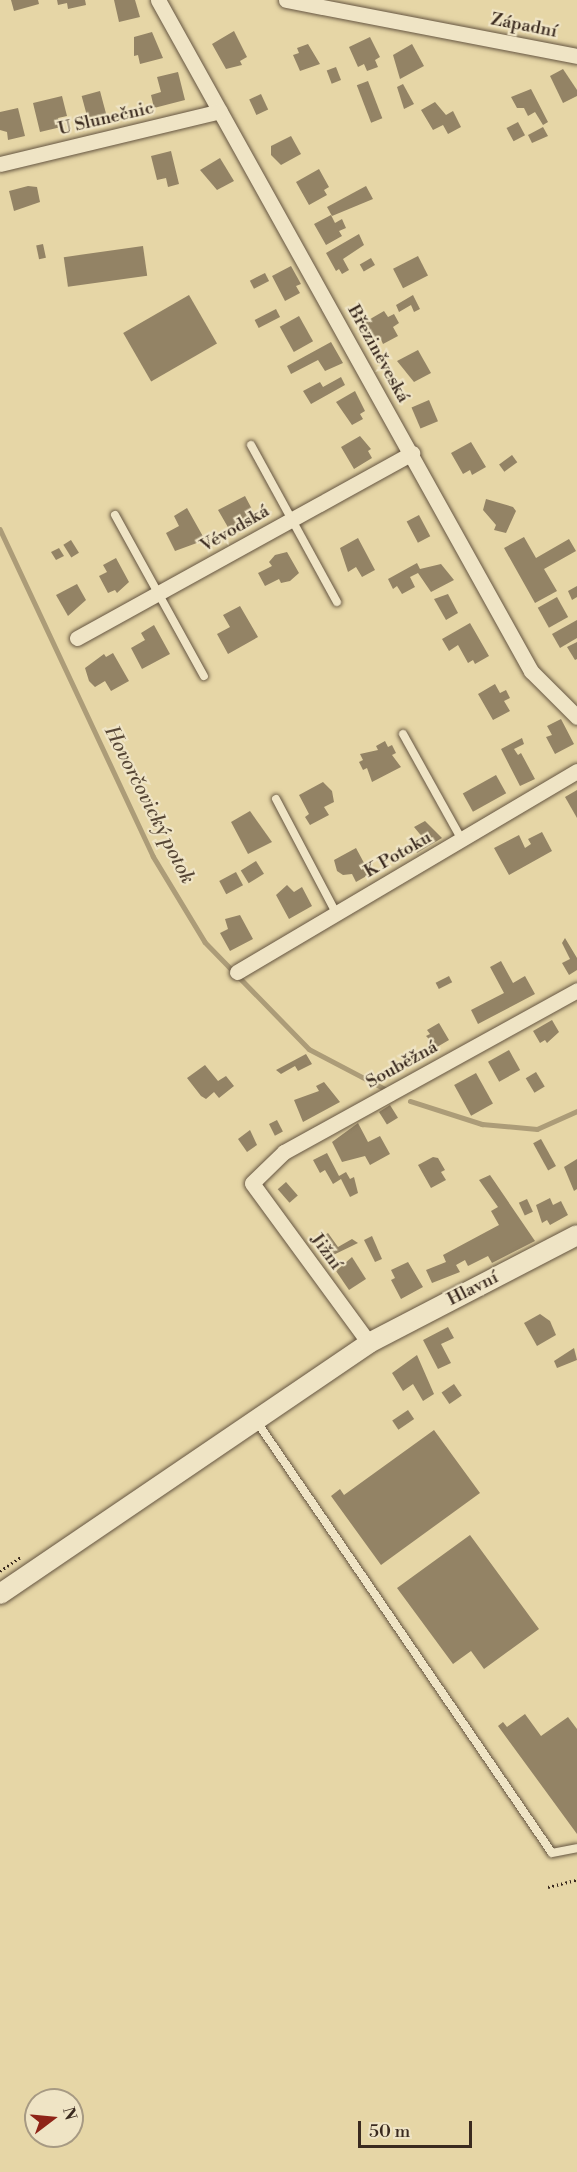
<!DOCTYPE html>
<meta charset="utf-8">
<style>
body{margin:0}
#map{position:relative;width:577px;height:2172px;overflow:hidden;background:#e6d6a6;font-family:"Libre Bodoni",serif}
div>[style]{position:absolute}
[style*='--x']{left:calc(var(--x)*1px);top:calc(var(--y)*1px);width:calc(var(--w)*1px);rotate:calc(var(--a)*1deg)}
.stream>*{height:4.5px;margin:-2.25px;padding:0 2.25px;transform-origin:2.25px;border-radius:2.25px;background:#ac9c78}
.building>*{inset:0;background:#938365;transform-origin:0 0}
.path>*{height:3px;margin-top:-1.5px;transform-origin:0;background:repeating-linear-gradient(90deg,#3a2a1f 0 1.5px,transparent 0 4.5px)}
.roads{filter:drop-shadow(0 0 2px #655541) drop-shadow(0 0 2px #655541)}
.service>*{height:8px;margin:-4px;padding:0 4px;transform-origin:4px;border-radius:4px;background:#efe4c5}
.minor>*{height:15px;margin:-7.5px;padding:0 7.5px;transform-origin:7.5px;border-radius:7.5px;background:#efe4c5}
.tertiary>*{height:20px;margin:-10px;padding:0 10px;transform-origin:10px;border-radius:10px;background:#efe4c5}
span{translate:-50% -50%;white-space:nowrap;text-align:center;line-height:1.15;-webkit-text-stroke:4.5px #efe4c5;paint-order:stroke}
.street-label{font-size:18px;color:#3a2a1f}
.water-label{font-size:20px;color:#564635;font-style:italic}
.north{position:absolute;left:24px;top:2088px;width:60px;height:60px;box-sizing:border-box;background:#efe4c5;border:2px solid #a79a83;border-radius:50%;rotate:74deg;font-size:16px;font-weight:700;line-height:24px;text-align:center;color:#3a2a1f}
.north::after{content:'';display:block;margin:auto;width:21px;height:27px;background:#8f2418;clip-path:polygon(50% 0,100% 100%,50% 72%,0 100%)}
.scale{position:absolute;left:358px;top:2121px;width:114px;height:27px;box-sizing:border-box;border:3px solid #3a2a1f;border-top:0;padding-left:8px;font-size:18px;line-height:21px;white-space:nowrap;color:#3a2a1f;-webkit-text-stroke:4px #efe4c5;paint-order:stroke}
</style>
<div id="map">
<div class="stream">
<div style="--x:0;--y:529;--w:361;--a:64.9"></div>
<div style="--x:153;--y:856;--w:100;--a:58.8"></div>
<div style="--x:205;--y:942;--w:149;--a:45.8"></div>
<div style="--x:309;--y:1049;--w:88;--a:27.7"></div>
<div style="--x:410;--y:1101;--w:76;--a:17.7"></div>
<div style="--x:482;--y:1124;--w:55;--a:5.2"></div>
<div style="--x:537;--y:1129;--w:44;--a:-24.2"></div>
</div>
<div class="building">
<div style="clip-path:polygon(11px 0,38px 0,39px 4px,14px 11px)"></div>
<div style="clip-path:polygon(57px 0,85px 0,86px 5px,68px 9px,67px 3px,58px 5px)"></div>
<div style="clip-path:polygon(114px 0,135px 0,140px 17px,119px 22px)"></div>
<div style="clip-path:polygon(234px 31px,247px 57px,240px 61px,242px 65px,226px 69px,212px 44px)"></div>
<div style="clip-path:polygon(152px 32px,163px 58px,140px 64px,138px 55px,134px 56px,134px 37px)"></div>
<div style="clip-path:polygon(370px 37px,380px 57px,375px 60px,378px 67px,367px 71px,364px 64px,358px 67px,349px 47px)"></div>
<div style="clip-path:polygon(308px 44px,320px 64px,300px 71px,293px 55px,299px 53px,297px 48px)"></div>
<div style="clip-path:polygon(412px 44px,424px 66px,400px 79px,393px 55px)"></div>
<div style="left:336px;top:67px;width:14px;height:10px;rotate:69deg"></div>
<div style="clip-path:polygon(563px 69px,577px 90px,577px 96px,563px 103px,550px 76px)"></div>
<div style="clip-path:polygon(178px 72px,185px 100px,154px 108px,151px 95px,161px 92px,157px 77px)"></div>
<div style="left:368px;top:81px;width:40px;height:12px;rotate:69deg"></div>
<div style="clip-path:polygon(403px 84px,414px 104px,404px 109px,397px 87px)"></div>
<div style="clip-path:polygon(531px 89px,548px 122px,543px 125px,535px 112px,528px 116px,524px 108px,517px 108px,511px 97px)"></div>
<div style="left:100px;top:91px;width:24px;height:19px;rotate:75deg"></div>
<div style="left:261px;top:94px;width:17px;height:13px;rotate:65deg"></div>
<div style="clip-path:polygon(62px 96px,67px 116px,58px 118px,61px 127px,40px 132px,33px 103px)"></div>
<div style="clip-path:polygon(435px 102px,446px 115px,453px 111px,461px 127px,448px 134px,443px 125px,433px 130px,421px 110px)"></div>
<div style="clip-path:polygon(18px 108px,25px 136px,8px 140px,7px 132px,0 130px,0 112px)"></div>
<div style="left:518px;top:122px;width:15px;height:13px;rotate:62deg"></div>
<div style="clip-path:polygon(543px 127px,548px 136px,532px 143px,528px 135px)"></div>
<div style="clip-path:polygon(291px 136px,301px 154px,281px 165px,271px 155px,271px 146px)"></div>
<div style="clip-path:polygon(171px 151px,179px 184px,168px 187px,166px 178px,157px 180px,151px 156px)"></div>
<div style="clip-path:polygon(220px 158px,234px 181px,217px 190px,200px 170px)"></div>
<div style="clip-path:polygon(319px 169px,329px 187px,324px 190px,327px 195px,309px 205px,296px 182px)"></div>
<div style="clip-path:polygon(28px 186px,37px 187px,40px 202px,14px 211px,9px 191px)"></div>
<div style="clip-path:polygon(366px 186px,373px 199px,332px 216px,327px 207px)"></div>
<div style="clip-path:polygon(331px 215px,335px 223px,342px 219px,346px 228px,339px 231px,342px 236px,326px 245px,314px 224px)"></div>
<div style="clip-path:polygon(359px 234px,364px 245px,343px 259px,349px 270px,342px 274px,339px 269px,336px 271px,326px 253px)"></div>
<div style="left:43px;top:244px;width:14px;height:7px;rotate:78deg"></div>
<div style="left:143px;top:246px;width:30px;height:80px;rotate:82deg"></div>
<div style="left:418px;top:256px;width:22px;height:28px;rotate:63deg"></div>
<div style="left:371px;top:258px;width:8px;height:13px;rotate:60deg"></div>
<div style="clip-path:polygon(291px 266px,301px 284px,296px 286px,300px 293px,285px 301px,272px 276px)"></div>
<div style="left:265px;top:273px;width:9px;height:17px;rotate:63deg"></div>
<div style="left:189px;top:295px;width:56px;height:76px;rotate:60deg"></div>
<div style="clip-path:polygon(413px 295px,420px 309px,414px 312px,411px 305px,399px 312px,396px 305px)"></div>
<div style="left:276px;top:309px;width:9px;height:24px;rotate:63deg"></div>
<div style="clip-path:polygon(384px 311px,388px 317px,394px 314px,399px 323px,393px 327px,398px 336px,383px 344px,380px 337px,375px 340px,365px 322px)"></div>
<div style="left:299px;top:316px;width:29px;height:22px;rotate:61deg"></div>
<div style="clip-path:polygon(331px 342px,343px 363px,325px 371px,318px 360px,291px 374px,287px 366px)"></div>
<div style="clip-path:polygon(418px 350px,431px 373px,414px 382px,397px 361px)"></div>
<div style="clip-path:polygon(341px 377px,345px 385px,311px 404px,303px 391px,320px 382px,323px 387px)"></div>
<div style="clip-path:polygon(355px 391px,365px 411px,360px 414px,363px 419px,352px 425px,336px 402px)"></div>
<div style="left:429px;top:400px;width:23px;height:19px;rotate:67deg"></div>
<div style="clip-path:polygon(360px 436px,371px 449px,368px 451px,372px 458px,354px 469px,341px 447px)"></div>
<div style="clip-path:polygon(471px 442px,486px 467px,472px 475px,470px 470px,463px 474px,451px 453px)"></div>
<div style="left:512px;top:455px;width:9px;height:16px;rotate:54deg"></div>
<div style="clip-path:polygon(245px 496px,254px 513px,246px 518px,248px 522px,229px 529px,218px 510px)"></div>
<div style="clip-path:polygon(486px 499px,513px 507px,516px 511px,506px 533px,494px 530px,496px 525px,483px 510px)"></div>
<div style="clip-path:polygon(187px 508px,205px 540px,175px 551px,166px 533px,179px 526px,174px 516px)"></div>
<div style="left:419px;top:515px;width:24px;height:14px;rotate:62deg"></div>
<div style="clip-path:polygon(524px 537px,536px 558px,569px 539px,576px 551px,544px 569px,557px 591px,535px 603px,504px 548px)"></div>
<div style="clip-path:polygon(358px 538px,375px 570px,362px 577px,356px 567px,348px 572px,340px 548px)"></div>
<div style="left:71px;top:540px;width:15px;height:9px;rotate:58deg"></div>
<div style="clip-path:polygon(59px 548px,64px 556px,56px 560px,51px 552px)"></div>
<div style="clip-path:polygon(287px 552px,299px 573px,290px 581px,281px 583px,279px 579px,265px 586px,258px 573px,272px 566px,269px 562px,275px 555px)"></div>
<div style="clip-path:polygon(116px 558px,129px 582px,117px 593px,115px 590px,108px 593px,99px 576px,107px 572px,103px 565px)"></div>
<div style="clip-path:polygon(417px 563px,420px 569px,441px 564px,454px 580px,431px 592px,418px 573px,410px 577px,415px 587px,402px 594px,397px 586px,393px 589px,388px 579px)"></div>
<div style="clip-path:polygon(77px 584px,86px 600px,68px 616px,56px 595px)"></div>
<div style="clip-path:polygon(577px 586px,577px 597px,572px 600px,568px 591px)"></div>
<div style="clip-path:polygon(448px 594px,458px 613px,446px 620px,434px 599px)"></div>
<div style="left:557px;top:597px;width:23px;height:22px;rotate:61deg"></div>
<div style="clip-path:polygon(240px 606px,258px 637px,228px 654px,217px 634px,230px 627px,223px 615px)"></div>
<div style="clip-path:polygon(577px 620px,577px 638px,560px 648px,552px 634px)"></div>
<div style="clip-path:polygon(470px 623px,489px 656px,475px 664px,473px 660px,468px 663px,458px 645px,449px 651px,442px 639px)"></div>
<div style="clip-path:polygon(154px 625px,170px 654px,142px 669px,131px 648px,145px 640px,141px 633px)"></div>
<div style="clip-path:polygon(577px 642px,577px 659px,575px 660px,567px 647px)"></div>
<div style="clip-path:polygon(113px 653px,129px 681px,111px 691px,105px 681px,95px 687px,89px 681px,85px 668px,104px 654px,106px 657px)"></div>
<div style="clip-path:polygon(495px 684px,500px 693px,506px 690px,510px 698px,504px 701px,510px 711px,493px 720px,478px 694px)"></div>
<div style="clip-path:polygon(561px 719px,574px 744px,555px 754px,546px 737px,552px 735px,547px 726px)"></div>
<div style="clip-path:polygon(522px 738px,524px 744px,514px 749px,518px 755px,521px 753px,535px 779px,520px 786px,501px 749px)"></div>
<div style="clip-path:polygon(385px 741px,388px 747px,392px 745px,396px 753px,392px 755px,401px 767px,372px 782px,367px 768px,363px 770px,359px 762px,363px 760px,360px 754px,378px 750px,376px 746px)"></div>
<div style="left:496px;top:775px;width:21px;height:38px;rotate:61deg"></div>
<div style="clip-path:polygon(323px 782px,332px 791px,334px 802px,324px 807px,329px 815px,310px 825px,305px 817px,309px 814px,299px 795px)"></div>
<div style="clip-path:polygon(577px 790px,577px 818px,565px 797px)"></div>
<div style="clip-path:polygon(250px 811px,272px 842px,248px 854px,231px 822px)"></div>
<div style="clip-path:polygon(425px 821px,442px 838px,417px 853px,410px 842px,424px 839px,414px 827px)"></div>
<div style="clip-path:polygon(542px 832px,552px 851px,509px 875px,494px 848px,519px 835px,525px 848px,531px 844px,528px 839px)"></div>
<div style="clip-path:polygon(356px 848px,370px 874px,356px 882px,352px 874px,343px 875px,337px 871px,334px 860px)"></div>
<div style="left:256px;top:861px;width:15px;height:18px;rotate:58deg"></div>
<div style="left:236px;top:872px;width:15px;height:19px;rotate:62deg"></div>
<div style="clip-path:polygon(287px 885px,294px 892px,302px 887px,312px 906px,289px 919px,276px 895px)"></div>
<div style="clip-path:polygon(240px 915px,253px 939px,230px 951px,220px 933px,228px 929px,225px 919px)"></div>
<div style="clip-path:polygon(565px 938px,577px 958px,577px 970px,569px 975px,562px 963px,570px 959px,562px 943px)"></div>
<div style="clip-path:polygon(501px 961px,513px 983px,525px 976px,535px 994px,478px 1024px,471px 1010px,504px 993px,490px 967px)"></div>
<div style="left:449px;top:976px;width:7px;height:15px;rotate:63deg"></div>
<div style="clip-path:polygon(552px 1020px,559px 1032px,547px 1043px,545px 1040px,540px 1043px,533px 1031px)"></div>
<div style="clip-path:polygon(439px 1023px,449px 1040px,437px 1047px,426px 1036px,430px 1034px,427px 1030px)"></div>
<div style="left:509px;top:1050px;width:23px;height:24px;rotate:61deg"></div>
<div style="clip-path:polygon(306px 1054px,312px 1064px,298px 1071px,295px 1066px,281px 1074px,276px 1070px)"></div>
<div style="clip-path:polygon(205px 1065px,218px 1081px,226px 1076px,234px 1086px,219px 1098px,214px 1092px,206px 1099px,201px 1096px,187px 1078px)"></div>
<div style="left:536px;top:1072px;width:17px;height:12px;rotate:59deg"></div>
<div style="left:476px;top:1073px;width:35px;height:25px;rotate:61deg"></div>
<div style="clip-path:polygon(324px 1082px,340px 1102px,303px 1122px,294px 1100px,319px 1091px,316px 1086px)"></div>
<div style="left:390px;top:1105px;width:15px;height:13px;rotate:58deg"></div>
<div style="left:277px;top:1120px;width:13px;height:9px;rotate:63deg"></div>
<div style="clip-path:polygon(358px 1123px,368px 1142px,380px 1136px,390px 1154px,370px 1165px,365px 1156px,342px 1162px,332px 1142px)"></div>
<div style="clip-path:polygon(250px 1130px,257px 1145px,247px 1152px,238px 1139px)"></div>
<div style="left:541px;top:1139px;width:31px;height:9px;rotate:61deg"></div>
<div style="clip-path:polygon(327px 1153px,339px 1176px,346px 1172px,350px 1179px,354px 1177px,358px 1193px,350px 1197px,341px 1179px,333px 1184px,325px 1170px,320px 1173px,313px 1160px)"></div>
<div style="clip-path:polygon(433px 1157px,438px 1158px,445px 1170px,441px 1172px,446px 1180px,431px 1188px,418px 1165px)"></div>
<div style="clip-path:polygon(577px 1159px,577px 1189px,574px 1191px,564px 1167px)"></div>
<div style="clip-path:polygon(490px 1175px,535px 1241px,492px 1263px,488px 1256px,468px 1266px,465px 1260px,456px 1265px,460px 1272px,432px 1283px,426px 1270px,446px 1262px,443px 1255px,499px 1225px,491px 1211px,498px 1207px,479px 1180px)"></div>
<div style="left:286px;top:1182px;width:18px;height:11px;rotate:49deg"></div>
<div style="clip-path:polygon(550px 1198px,553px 1205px,561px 1201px,568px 1215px,550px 1225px,547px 1220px,542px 1223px,536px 1205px)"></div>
<div style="left:527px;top:1199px;width:14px;height:9px;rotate:65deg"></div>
<div style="clip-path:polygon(328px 1233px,338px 1247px,352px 1239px,358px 1243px,327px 1258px,316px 1241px)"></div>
<div style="clip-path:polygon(372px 1236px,382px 1259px,375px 1262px,364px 1240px)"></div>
<div style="clip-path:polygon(352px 1257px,366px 1279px,349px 1290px,336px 1271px)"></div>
<div style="clip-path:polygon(408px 1262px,423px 1287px,401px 1299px,391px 1280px,395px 1278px,391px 1270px)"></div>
<div style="clip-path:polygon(540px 1314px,550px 1321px,556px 1335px,537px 1346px,524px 1323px)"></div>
<div style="clip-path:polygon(448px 1327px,454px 1338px,441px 1344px,451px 1363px,438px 1369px,423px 1340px)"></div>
<div style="clip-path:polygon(574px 1348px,577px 1360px,557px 1368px,554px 1361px)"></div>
<div style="clip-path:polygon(417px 1355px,434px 1394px,423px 1401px,413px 1384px,403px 1391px,392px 1373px)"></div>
<div style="left:454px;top:1384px;width:14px;height:15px;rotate:56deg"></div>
<div style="left:408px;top:1410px;width:11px;height:19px;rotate:56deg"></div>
<div style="clip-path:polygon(434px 1430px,480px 1493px,381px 1565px,331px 1496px,340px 1489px,344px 1495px)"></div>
<div style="clip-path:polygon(470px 1535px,539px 1629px,484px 1669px,471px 1651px,453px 1664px,397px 1588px)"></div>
<div style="clip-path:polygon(525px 1714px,541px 1736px,568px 1717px,577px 1729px,577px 1834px,498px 1726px,503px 1722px,507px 1727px)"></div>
</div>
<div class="path">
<div style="--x:0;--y:1571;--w:25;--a:-34"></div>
<div style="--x:548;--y:1887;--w:30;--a:-14"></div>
</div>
<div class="roads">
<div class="service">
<div style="--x:251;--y:445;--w:179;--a:61.3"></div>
<div style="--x:115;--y:515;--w:184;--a:61.1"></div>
<div style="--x:403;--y:734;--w:121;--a:60.9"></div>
<div style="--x:276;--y:799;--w:129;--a:62.2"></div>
<div style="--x:257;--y:1422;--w:522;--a:55.61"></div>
<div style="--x:552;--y:1853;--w:25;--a:-11"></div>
</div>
<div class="minor">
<div style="--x:158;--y:0;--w:768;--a:60.93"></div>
<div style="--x:531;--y:671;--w:65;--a:45"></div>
<div style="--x:286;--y:0;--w:296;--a:10.9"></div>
<div style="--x:0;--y:164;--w:226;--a:-13.5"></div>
<div style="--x:77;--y:638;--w:383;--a:-28.9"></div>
<div style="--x:237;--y:972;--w:395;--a:-30.6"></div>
<div style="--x:369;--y:1343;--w:198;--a:-126.2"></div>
<div style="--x:252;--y:1183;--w:45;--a:-44.1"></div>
<div style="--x:284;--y:1152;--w:335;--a:-28.9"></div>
</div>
<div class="tertiary">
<div style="--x:0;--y:1594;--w:446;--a:-34.2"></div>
<div style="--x:369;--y:1343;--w:234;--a:-27.4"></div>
</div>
</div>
<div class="street-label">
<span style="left:524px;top:26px;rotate:11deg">Západní</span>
<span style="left:106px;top:119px;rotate:-13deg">U Slunečnic</span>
<span style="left:378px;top:354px;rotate:61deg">Březiněveská</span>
<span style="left:235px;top:529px;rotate:-30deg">Vévodská</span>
<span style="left:398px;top:855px;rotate:-30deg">K Potoku</span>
<span style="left:402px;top:1065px;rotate:-29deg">Souběžná</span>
<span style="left:326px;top:1252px;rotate:54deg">Jižní</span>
<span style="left:473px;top:1289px;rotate:-27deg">Hlavní</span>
</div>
<div class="water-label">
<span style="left:149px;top:805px;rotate:63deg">Hovorčovický potok</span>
</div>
<div class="north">N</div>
<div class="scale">50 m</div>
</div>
